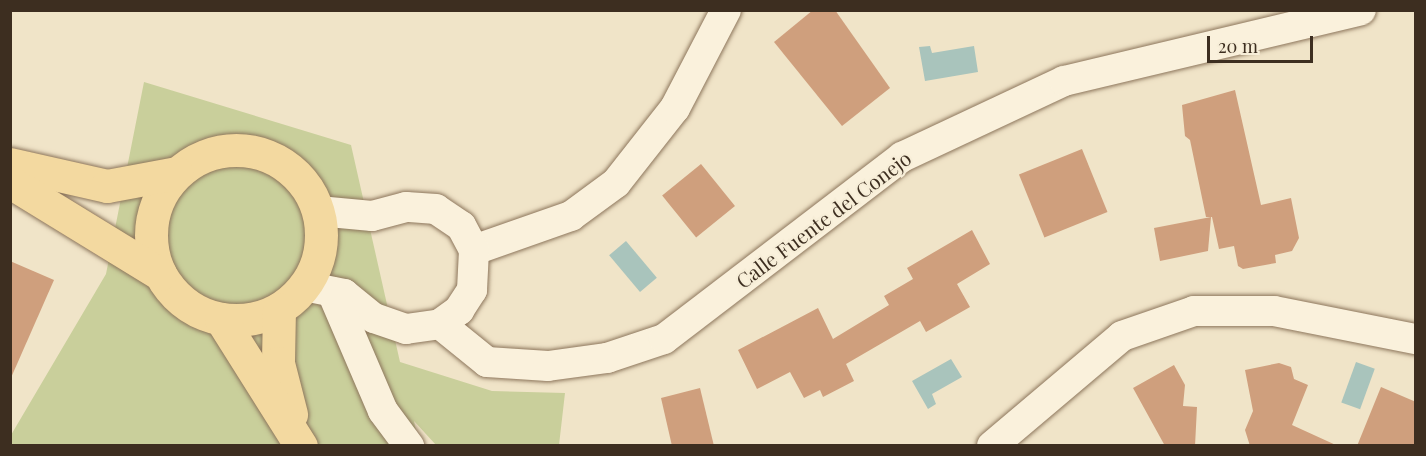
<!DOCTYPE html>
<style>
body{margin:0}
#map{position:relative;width:1426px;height:456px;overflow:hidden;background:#f0e4c8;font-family:"Playfair Display",serif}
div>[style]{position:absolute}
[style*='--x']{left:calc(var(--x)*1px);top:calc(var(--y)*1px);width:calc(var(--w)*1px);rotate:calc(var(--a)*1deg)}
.green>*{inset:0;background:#c9cf9b}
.water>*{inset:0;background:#a9c4bc;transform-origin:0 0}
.building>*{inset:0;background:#cf9f7d;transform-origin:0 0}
.roads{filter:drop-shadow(0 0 2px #8d765c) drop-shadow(0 0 2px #8d765c)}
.minor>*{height:30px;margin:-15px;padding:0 15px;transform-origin:15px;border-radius:15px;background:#faf1dc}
.primary>*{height:33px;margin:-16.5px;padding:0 16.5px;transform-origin:16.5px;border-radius:16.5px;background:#f3d9a0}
.primary>.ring{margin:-16.5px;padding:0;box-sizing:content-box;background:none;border:33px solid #f3d9a0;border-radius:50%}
span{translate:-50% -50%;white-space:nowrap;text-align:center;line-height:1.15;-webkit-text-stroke:4.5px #f7eed8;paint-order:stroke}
.street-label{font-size:20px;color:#3d2e20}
.frame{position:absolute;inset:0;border:12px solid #3d2e20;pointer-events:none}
.scale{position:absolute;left:1207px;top:36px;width:106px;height:27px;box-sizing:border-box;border:3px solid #3d2e20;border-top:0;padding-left:8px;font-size:18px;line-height:21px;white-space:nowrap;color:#3d2e20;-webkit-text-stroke:4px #f7eed8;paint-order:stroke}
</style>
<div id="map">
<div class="green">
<div style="clip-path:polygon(144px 82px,351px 145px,400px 362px,492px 391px,565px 393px,559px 445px,436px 445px,414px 421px,419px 445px,11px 446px,11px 435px,106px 274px)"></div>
</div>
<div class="water">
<div style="clip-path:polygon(930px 46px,932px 53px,974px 46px,978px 72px,925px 81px,919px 47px)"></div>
<div style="left:626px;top:241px;width:48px;height:22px;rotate:50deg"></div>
<div style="clip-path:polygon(951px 359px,962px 377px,932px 394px,936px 404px,928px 409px,912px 381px)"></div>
<div style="left:1356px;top:362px;width:20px;height:43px;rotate:20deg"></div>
</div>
<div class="building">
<div style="clip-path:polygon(813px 10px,835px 10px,890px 88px,842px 126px,774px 42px)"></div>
<div style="clip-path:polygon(1235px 90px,1261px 205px,1291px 198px,1299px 238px,1292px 251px,1275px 255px,1276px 263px,1243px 269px,1238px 266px,1234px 246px,1219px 249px,1212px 217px,1206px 217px,1190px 140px,1185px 136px,1182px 105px)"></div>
<div style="left:1082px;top:149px;width:68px;height:68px;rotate:68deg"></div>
<div style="left:701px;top:164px;width:54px;height:50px;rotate:51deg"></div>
<div style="clip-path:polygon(1211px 217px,1208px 251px,1160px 261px,1154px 228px)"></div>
<div style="clip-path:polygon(972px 230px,990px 264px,957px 284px,970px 307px,926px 332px,920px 321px,846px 364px,854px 381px,823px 397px,820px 390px,804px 398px,790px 372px,757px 389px,738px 350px,818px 308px,833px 339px,889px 305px,884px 296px,913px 279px,907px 268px)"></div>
<div style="clip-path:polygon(10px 261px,54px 280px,10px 380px)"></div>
<div style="clip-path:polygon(1279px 363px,1291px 367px,1294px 379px,1308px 385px,1292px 425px,1338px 446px,1250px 446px,1245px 430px,1253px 411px,1245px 370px)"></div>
<div style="clip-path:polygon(1174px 365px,1185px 385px,1183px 406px,1197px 407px,1195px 446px,1165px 446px,1133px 388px)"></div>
<div style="clip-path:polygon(1381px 387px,1416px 402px,1416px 446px,1357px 446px)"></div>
<div style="clip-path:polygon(700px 388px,714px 446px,672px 446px,661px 398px)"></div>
</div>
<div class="roads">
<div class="minor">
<div style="--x:474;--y:250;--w:103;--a:-19.3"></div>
<div style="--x:571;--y:216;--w:56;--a:-36.3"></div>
<div style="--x:616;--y:183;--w:95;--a:-51.8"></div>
<div style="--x:675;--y:108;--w:110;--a:-62.5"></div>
<div style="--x:304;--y:286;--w:41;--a:11.3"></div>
<div style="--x:344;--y:294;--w:38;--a:39"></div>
<div style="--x:374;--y:318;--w:34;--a:19"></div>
<div style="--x:406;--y:329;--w:34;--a:-8"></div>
<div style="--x:440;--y:324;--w:24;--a:-36"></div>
<div style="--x:459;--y:310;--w:24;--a:-57"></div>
<div style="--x:472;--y:290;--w:40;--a:-87.1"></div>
<div style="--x:474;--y:250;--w:27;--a:-118"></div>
<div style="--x:461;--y:226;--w:30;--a:-146"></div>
<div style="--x:436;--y:209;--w:30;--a:-176"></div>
<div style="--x:406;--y:207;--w:35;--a:165"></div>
<div style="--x:372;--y:216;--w:54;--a:-174.7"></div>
<div style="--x:332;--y:292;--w:129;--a:66.8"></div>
<div style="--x:383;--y:411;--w:44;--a:53.4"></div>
<div style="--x:440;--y:324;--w:60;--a:39"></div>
<div style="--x:487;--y:362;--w:61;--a:3.8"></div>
<div style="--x:548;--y:366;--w:60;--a:-7.7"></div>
<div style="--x:607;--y:358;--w:60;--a:-18.4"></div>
<div style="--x:664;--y:339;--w:300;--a:-37.4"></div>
<div style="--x:902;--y:157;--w:179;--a:-25.1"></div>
<div style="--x:1064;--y:81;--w:305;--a:-13.4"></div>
<div style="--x:992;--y:446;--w:170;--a:-40.2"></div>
<div style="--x:1122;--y:336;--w:76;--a:-19.1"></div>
<div style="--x:1194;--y:311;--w:80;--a:0"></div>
<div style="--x:1274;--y:311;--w:145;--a:11.2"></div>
</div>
<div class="primary">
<div class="ring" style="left:151px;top:150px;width:137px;height:137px"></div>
<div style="--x:10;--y:164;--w:99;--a:12.8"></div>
<div style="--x:107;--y:186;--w:71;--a:-10.5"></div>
<div style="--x:10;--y:182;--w:176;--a:31.5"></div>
<div style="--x:279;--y:309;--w:54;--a:91.1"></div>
<div style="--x:278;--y:363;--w:53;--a:75.7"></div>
<div style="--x:221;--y:319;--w:150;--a:57.8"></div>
</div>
</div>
<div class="street-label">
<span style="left:823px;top:219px;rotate:-37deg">Calle Fuente del Conejo</span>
</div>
<div class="frame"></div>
<div class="scale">20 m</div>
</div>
